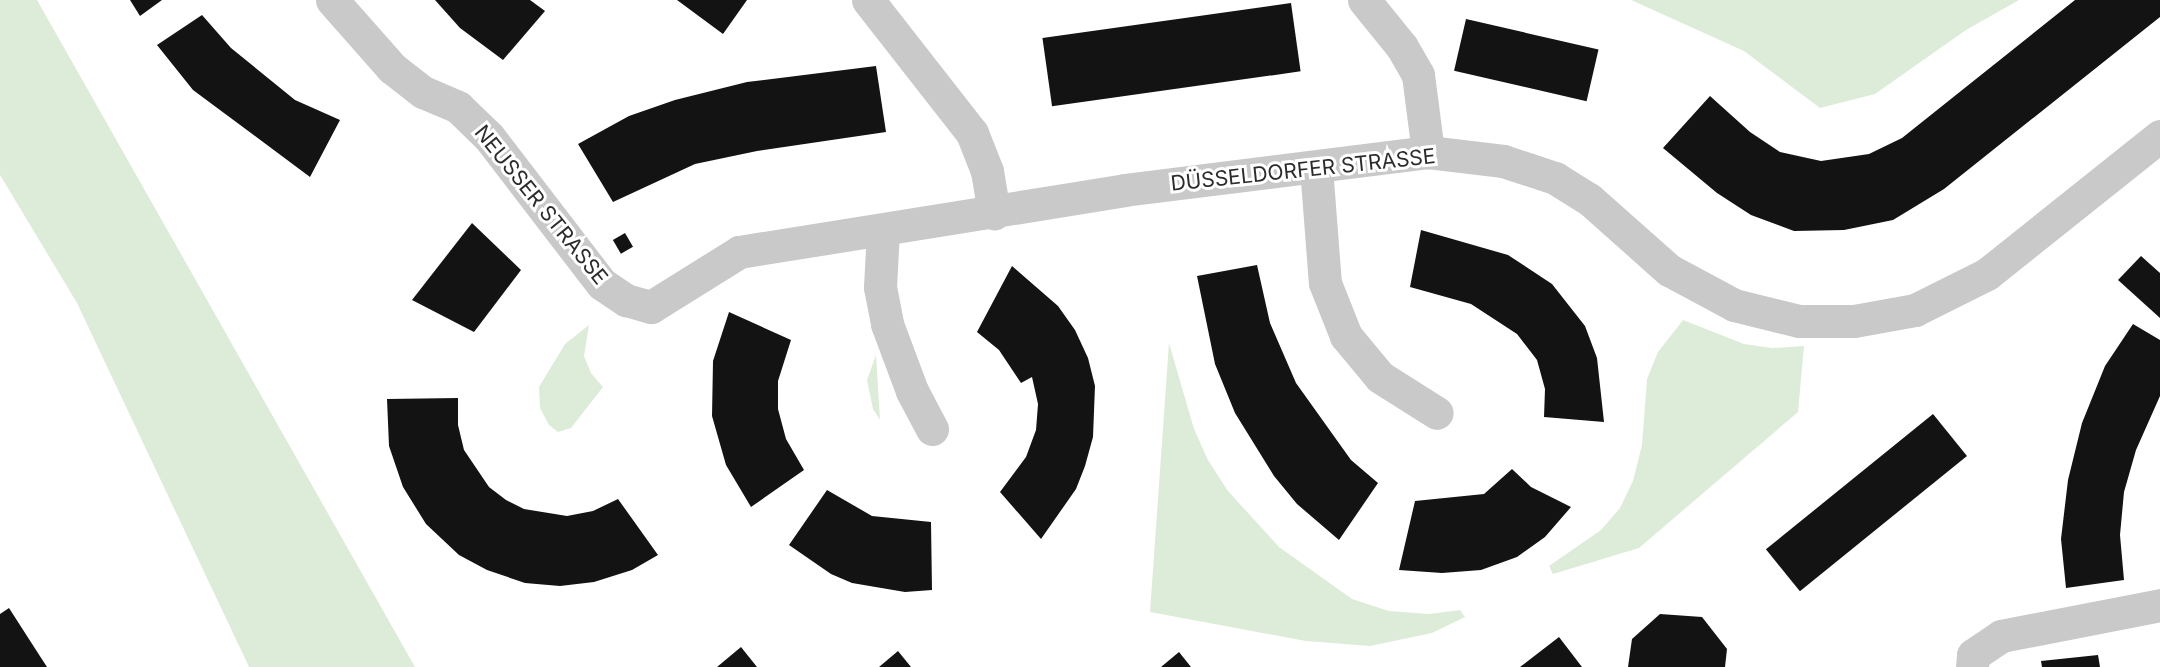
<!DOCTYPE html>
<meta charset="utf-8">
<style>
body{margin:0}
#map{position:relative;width:2160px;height:667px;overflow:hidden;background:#fff;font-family:Inter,sans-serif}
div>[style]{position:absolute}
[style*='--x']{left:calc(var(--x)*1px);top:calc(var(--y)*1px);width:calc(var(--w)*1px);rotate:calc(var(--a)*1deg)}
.green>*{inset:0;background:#ddecd8}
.building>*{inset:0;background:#131313;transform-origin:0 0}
.minor>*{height:33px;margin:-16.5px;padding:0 16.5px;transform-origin:16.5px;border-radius:16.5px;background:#c9c9c9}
span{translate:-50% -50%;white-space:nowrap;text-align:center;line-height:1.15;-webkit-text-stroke:6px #fff;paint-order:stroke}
.street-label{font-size:21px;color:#2c2c2c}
</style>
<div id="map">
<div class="green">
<div style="clip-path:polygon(0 0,37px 0,415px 667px,249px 667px,77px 303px,0 175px)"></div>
<div style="clip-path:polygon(1631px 0,2019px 0,1966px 30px,1875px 94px,1820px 108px,1744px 51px)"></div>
<div style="clip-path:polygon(1683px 320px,1744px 344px,1772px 348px,1804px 346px,1798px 412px,1639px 548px,1553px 574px,1549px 566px,1601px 530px,1620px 508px,1633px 481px,1642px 445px,1647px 379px,1658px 352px)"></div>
<div style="clip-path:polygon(589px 325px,584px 356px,591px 373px,603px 387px,571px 428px,558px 432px,549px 425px,540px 408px,539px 387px,565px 344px)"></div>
<div style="clip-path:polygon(1169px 343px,1194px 429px,1208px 460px,1228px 491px,1279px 547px,1352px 599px,1389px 611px,1429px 614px,1460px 610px,1465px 617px,1432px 633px,1370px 646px,1306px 641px,1150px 612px)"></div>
<div style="clip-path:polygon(876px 355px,880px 420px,873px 409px,867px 380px)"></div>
</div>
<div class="building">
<div style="clip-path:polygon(130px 0,162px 0,140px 16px)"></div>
<div style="clip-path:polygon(435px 0,530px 0,545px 11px,503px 60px,460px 28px)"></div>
<div style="clip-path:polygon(677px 0,747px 0,723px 34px)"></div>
<div style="clip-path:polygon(2075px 0,2160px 0,2160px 17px,1944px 189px,1893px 220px,1844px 230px,1794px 231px,1751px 215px,1717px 193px,1663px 148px,1710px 96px,1750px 132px,1780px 152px,1821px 161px,1869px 154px,1902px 138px)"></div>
<div style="left:1291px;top:3px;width:69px;height:251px;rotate:82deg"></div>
<div style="clip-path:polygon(202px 15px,231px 48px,295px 100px,340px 120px,310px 177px,193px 90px,157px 45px)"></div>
<div style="left:1466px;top:19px;width:136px;height:53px;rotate:13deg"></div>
<div style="clip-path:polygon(876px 66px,886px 132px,757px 151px,695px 164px,613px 202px,578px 144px,629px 116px,675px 100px,747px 82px)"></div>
<div style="clip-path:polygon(472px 223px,521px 270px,474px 332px,412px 300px)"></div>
<div style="clip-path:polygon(1421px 230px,1508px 255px,1552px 284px,1585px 326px,1597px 358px,1604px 422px,1544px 417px,1545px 389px,1537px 360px,1517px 334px,1471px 304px,1410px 287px)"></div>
<div style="left:625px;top:233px;width:16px;height:14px;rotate:60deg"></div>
<div style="clip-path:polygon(2141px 256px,2160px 273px,2160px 318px,2118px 280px)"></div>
<div style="clip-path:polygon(1257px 265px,1270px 323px,1296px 383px,1351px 460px,1378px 483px,1339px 540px,1297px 504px,1274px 476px,1235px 413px,1215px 364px,1197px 276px)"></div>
<div style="clip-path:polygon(1012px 266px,1058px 306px,1075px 330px,1088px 358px,1095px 386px,1093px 437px,1085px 466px,1076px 489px,1041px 539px,1000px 492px,1026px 457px,1036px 430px,1038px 404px,1032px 377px,1021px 383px,999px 350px,977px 332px)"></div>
<div style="clip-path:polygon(729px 312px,791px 340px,778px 381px,778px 409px,786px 439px,804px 470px,751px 507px,726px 465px,712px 416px,713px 361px)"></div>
<div style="clip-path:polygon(2133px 324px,2160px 340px,2160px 396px,2136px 450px,2124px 492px,2120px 535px,2124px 580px,2066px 588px,2061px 539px,2068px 480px,2082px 423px,2105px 366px)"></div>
<div style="clip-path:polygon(458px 398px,458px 425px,464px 450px,489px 487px,506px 500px,524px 509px,567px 516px,593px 511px,618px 499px,658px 555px,632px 570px,594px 582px,560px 586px,525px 583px,487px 570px,459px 555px,426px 524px,403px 487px,389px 446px,387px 399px)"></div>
<div style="left:1933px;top:414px;width:54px;height:215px;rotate:51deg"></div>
<div style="clip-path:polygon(1512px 469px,1531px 487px,1571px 507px,1545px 537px,1517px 557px,1481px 570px,1442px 573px,1399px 570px,1415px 501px,1484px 494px)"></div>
<div style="clip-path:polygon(827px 490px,872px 516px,931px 522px,932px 590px,905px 592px,852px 583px,831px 574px,789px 545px)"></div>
<div style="clip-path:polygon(9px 608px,36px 650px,47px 667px,0 667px,0 614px)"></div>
<div style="clip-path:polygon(1660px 614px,1702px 617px,1727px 649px,1725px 667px,1628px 667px,1632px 639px)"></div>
<div style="clip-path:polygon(1559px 637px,1582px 667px,1520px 667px)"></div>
<div style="clip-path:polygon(741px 647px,757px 667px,717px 667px)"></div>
<div style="clip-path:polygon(898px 651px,911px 667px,879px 667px)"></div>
<div style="clip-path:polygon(1179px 652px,1191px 667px,1161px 667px)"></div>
<div style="clip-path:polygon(2098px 655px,2100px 667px,2042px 667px,2041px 661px)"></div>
</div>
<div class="minor">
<div style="--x:332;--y:0;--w:91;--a:48.6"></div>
<div style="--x:392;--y:68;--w:39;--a:38"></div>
<div style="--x:423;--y:92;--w:38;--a:23"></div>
<div style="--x:458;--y:107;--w:43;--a:44.1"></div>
<div style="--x:489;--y:137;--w:185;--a:52.5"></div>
<div style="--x:602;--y:284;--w:29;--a:34"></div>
<div style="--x:626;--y:300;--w:26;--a:16"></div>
<div style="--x:651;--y:307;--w:104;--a:-32"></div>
<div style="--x:739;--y:252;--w:390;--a:-9.1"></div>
<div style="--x:1124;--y:190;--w:306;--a:-7.1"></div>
<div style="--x:1428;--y:152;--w:76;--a:6.8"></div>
<div style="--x:1503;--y:161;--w:55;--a:18.1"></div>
<div style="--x:1555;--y:178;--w:40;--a:32"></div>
<div style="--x:1589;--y:199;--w:107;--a:41.6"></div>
<div style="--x:1669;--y:270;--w:74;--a:28.3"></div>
<div style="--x:1734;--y:305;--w:67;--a:13.8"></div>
<div style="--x:1799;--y:321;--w:55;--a:0"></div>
<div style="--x:1854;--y:321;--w:62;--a:-10.2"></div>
<div style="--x:1915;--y:310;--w:80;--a:-26.6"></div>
<div style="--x:1987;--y:274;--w:221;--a:-38.6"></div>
<div style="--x:868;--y:0;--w:169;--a:52"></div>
<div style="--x:972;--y:133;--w:41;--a:68.5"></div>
<div style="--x:987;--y:171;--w:43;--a:80.5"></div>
<div style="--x:1364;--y:0;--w:60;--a:51"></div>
<div style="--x:1402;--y:47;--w:32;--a:60"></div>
<div style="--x:1418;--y:75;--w:78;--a:82.6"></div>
<div style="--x:1316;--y:167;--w:116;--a:85.6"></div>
<div style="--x:1325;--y:283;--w:57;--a:68.4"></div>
<div style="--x:1346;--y:336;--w:53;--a:50.3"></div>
<div style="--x:1380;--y:377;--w:67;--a:32.3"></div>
<div style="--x:883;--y:230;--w:57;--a:93"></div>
<div style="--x:880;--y:287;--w:38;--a:79"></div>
<div style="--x:887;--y:324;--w:72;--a:69.5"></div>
<div style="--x:912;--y:391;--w:43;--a:62.2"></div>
<div style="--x:1972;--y:667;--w:12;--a:-85"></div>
<div style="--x:1973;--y:655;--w:34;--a:-34"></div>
<div style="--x:2001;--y:636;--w:162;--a:-11"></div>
</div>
<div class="street-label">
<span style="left:1303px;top:170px;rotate:-6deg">DÜSSELDORFER STRASSE</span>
<span style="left:541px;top:205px;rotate:51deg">NEUSSER STRASSE</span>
</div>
</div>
